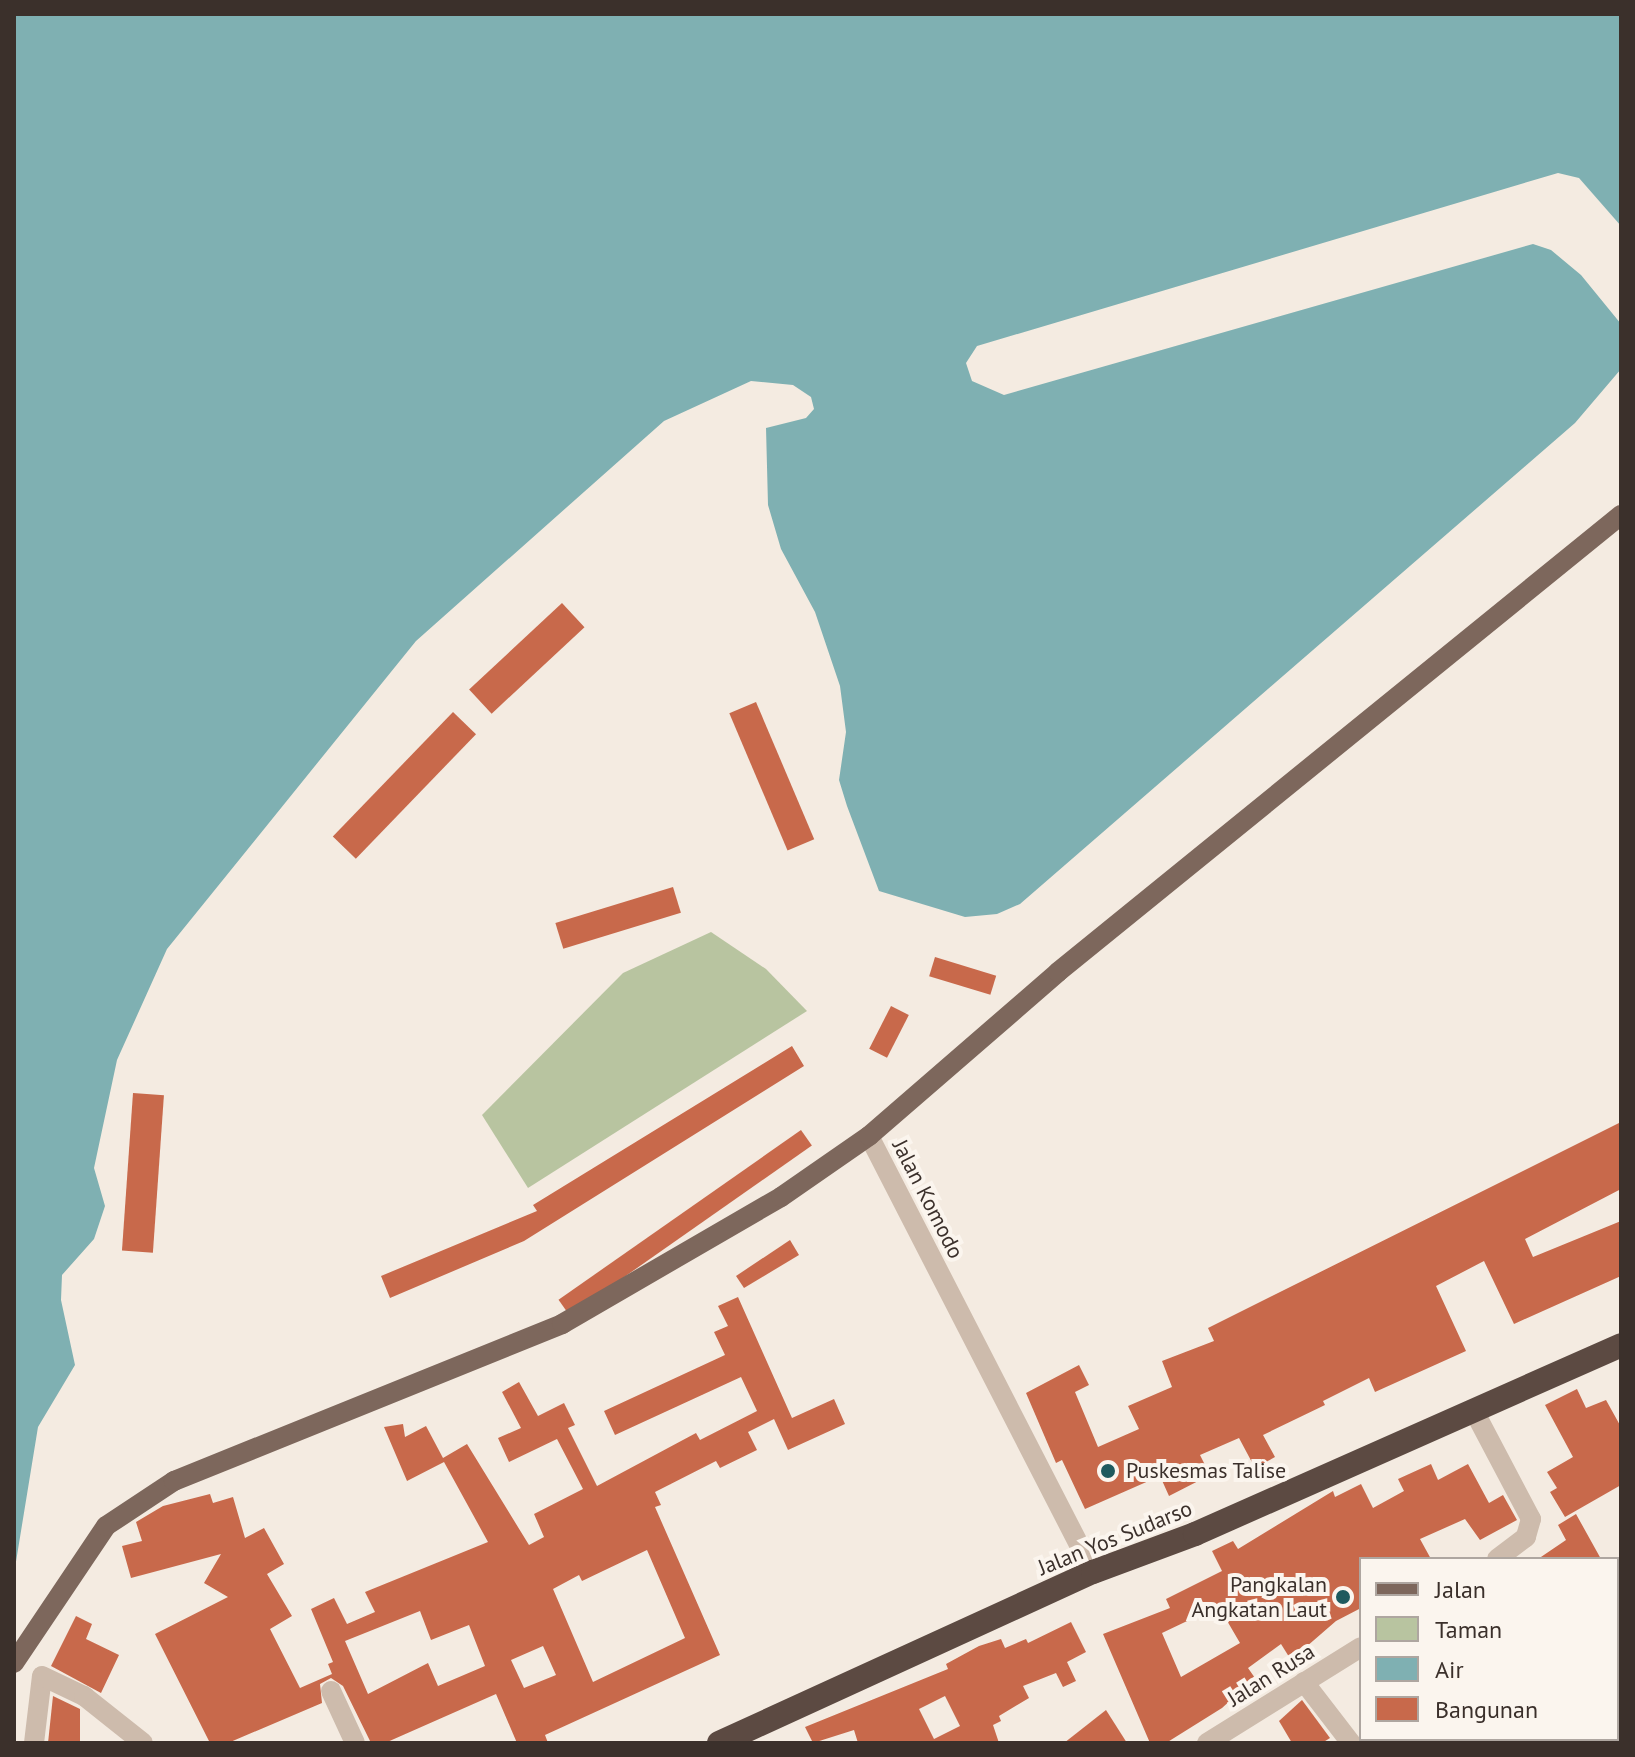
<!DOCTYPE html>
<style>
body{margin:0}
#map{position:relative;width:1635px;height:1757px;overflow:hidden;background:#f4ebe1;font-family:"PT Sans",sans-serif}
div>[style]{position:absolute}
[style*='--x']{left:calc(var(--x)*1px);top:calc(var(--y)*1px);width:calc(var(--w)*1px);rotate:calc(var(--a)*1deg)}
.green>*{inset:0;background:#b8c4a0}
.water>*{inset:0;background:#7fb0b2}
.building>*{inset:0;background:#c8694b;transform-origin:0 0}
.minor>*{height:20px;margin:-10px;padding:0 10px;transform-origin:10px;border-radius:10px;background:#cdbbac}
.major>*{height:20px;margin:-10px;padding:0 10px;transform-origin:10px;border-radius:10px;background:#7d675c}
.highway>*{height:24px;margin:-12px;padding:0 12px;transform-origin:12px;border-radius:12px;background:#5c4a42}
.dots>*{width:22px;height:22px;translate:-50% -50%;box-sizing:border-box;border:4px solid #fbf5ee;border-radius:50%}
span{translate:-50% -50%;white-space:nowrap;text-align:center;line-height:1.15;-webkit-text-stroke:8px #fbf5ee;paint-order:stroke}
.street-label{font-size:22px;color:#3b302b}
.poi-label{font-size:22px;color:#3b302b}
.left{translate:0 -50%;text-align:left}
.right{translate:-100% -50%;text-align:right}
.frame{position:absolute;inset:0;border:16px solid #3b302b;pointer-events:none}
.legend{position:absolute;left:1359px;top:1557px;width:260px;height:184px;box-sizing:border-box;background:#fbf5ee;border:2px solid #aea6a0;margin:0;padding:10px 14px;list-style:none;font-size:24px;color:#3b302b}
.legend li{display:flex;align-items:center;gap:16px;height:40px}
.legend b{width:40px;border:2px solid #aea6a0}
</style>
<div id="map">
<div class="green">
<div style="clip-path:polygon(711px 932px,766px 969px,807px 1011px,528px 1188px,482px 1115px,623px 973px)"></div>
</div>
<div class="water">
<div style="clip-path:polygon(14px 14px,1621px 14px,1621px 226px,1579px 178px,1558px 173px,977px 346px,966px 363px,972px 381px,1004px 395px,1533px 244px,1551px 250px,1581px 275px,1621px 324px,1621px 369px,1575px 423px,1020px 904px,997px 914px,965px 917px,879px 891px,847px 806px,839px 780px,846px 732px,840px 686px,815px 612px,781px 549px,768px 505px,766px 428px,806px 418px,814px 409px,811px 397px,793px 385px,751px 381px,664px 421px,416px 641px,167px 949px,117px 1060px,94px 1168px,105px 1206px,94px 1239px,62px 1275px,61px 1300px,75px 1365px,38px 1427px,14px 1574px)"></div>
</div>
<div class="building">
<div style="left:562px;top:603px;width:33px;height:127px;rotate:47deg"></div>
<div style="left:756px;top:702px;width:149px;height:29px;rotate:67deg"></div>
<div style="left:453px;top:712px;width:32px;height:173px;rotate:44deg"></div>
<div style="left:673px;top:887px;width:27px;height:123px;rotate:73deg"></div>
<div style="left:935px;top:957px;width:64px;height:20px;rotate:17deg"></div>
<div style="left:891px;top:1006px;width:20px;height:48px;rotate:27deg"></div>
<div style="clip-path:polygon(792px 1046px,804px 1066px,524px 1241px,390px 1298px,381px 1276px,537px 1211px,533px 1205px)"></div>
<div style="left:133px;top:1093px;width:31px;height:158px;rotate:4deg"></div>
<div style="clip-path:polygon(1621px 1122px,1621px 1189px,1525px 1239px,1533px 1257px,1621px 1221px,1621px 1276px,1514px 1324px,1484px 1261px,1436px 1286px,1466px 1351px,1375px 1392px,1369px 1378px,1323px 1401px,1325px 1405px,1263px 1435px,1275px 1457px,1255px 1468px,1239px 1438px,1200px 1455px,1210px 1475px,1169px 1496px,1160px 1476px,1085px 1509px,1062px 1460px,1056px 1463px,1026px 1393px,1079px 1365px,1089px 1385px,1075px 1392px,1098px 1447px,1139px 1429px,1128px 1406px,1172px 1387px,1162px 1361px,1214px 1341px,1208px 1328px)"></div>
<div style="left:801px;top:1130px;width:19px;height:296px;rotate:55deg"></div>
<div style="clip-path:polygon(790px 1240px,799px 1255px,744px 1288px,736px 1276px)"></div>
<div style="clip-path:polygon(evenodd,738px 1297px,792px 1418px,834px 1399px,845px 1424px,788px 1450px,774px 1419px,748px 1432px,757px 1450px,720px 1468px,716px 1461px,655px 1492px,661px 1505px,655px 1507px,720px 1655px,545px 1735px,548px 1743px,517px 1743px,496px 1694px,385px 1743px,371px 1743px,343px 1686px,331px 1678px,320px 1684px,322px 1703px,228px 1743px,210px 1743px,155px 1634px,228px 1597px,204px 1583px,221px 1554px,131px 1578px,122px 1546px,142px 1541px,136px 1522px,163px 1506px,210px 1494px,213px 1503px,233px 1497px,245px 1538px,264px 1528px,284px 1564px,267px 1574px,292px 1616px,270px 1629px,300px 1688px,332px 1674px,328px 1664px,333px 1662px,311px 1609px,334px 1598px,347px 1624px,375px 1612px,365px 1592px,488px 1542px,444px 1462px,407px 1481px,384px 1427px,403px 1424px,405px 1437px,426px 1426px,443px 1458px,467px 1444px,529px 1545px,544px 1537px,534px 1514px,583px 1489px,557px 1439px,509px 1462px,498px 1438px,521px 1428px,502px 1392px,519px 1382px,538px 1416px,564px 1403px,575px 1425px,568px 1428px,597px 1486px,696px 1433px,700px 1440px,757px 1411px,741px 1377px,615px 1435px,604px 1411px,725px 1355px,714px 1332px,728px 1326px,718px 1306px,738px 1297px,647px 1550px,685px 1638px,593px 1682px,553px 1589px,579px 1575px,582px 1581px,647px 1550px,738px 1297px,420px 1611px,431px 1640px,469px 1625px,485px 1666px,438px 1686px,428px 1663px,368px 1694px,345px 1641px,420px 1611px,738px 1297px,543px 1646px,556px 1675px,524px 1688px,511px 1660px,543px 1646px)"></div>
<div style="clip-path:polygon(1577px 1389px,1586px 1408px,1606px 1400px,1621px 1427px,1621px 1485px,1565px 1517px,1550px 1492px,1557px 1488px,1547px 1472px,1573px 1457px,1545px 1405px)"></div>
<div style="clip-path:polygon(evenodd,1431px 1464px,1438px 1480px,1468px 1464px,1489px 1503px,1503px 1495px,1517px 1520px,1480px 1540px,1465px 1519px,1420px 1539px,1431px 1559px,1361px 1559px,1361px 1608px,1336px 1621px,1291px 1660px,1281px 1644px,1248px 1668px,1255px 1678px,1222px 1708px,1166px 1743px,1150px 1743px,1103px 1634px,1170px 1608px,1166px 1599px,1222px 1571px,1212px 1551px,1233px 1541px,1238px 1549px,1333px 1491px,1335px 1497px,1361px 1484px,1373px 1508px,1404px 1491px,1398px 1479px,1431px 1464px,1206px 1612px,1209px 1620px,1226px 1619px,1240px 1643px,1181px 1677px,1162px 1633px,1206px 1612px)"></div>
<div style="clip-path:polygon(1576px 1514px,1601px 1559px,1538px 1559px,1566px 1540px,1558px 1525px)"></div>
<div style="clip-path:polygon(76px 1616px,92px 1624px,86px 1639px,119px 1655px,101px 1693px,51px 1666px)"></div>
<div style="clip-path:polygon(evenodd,1071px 1622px,1086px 1652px,1067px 1662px,1076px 1681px,1063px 1687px,1056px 1673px,1023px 1686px,1029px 1698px,999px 1716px,1001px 1721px,993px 1725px,999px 1743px,858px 1743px,854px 1730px,813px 1743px,805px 1727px,948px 1669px,946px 1664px,979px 1646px,1001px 1639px,1005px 1648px,1026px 1639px,1028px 1643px,1071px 1622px,945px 1696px,960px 1726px,934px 1739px,919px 1709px,945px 1696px)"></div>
<div style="clip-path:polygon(53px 1696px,80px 1709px,80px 1743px,48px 1743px)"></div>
<div style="clip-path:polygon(1302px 1700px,1330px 1738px,1322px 1743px,1292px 1743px,1279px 1721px)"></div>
<div style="clip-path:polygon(1106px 1710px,1127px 1743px,1064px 1743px)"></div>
</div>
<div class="minor">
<div style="--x:869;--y:1136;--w:490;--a:62.8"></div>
<div style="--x:1474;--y:1411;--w:122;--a:62.2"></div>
<div style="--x:1531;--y:1519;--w:19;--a:106"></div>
<div style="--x:1526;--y:1537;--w:36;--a:143"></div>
<div style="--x:1304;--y:1682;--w:77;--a:52.4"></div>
<div style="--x:331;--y:1691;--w:57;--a:65.2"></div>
<div style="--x:1617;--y:1714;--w:5;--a:-37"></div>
<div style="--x:1537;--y:1739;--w:5;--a:53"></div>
<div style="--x:34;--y:1743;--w:67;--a:-83.2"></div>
<div style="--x:42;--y:1676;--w:47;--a:25.5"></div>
<div style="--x:84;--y:1696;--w:75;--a:38.5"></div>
<div style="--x:1207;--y:1743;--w:181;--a:-31.9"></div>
<div style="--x:1580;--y:1743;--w:6;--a:-39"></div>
</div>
<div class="major">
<div style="--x:14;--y:1663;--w:165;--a:-56.1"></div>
<div style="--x:106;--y:1526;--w:82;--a:-33.5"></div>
<div style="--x:174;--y:1481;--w:419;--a:-22"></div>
<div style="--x:562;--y:1324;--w:253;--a:-30.1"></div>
<div style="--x:781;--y:1197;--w:107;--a:-34.7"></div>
<div style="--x:869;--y:1136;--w:250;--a:-40.9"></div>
<div style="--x:1058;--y:972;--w:725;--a:-39.07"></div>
</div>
<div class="highway">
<div style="--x:719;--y:1743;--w:411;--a:-24.6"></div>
<div style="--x:1093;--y:1572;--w:109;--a:-20.4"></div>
<div style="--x:1195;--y:1534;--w:466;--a:-23.9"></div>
</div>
<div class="dots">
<div style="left:1108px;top:1471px;background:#1f5a5e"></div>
<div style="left:1343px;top:1597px;background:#1f5a5e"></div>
</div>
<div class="street-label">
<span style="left:928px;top:1199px;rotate:63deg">Jalan Komodo</span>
<span style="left:1115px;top:1538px;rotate:-22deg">Jalan Yos Sudarso</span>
<span style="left:1271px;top:1675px;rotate:-32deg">Jalan Rusa</span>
</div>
<div class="poi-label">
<span class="left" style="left:1126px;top:1471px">Puskesmas Talise</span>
<span class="right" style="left:1327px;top:1597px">Pangkalan<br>Angkatan Laut</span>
</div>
<div class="frame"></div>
<ul class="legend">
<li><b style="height:10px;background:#7d675c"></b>Jalan</li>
<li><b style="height:22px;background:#b8c4a0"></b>Taman</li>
<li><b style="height:22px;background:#7fb0b2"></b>Air</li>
<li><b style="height:22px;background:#c8694b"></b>Bangunan</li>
</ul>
</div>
